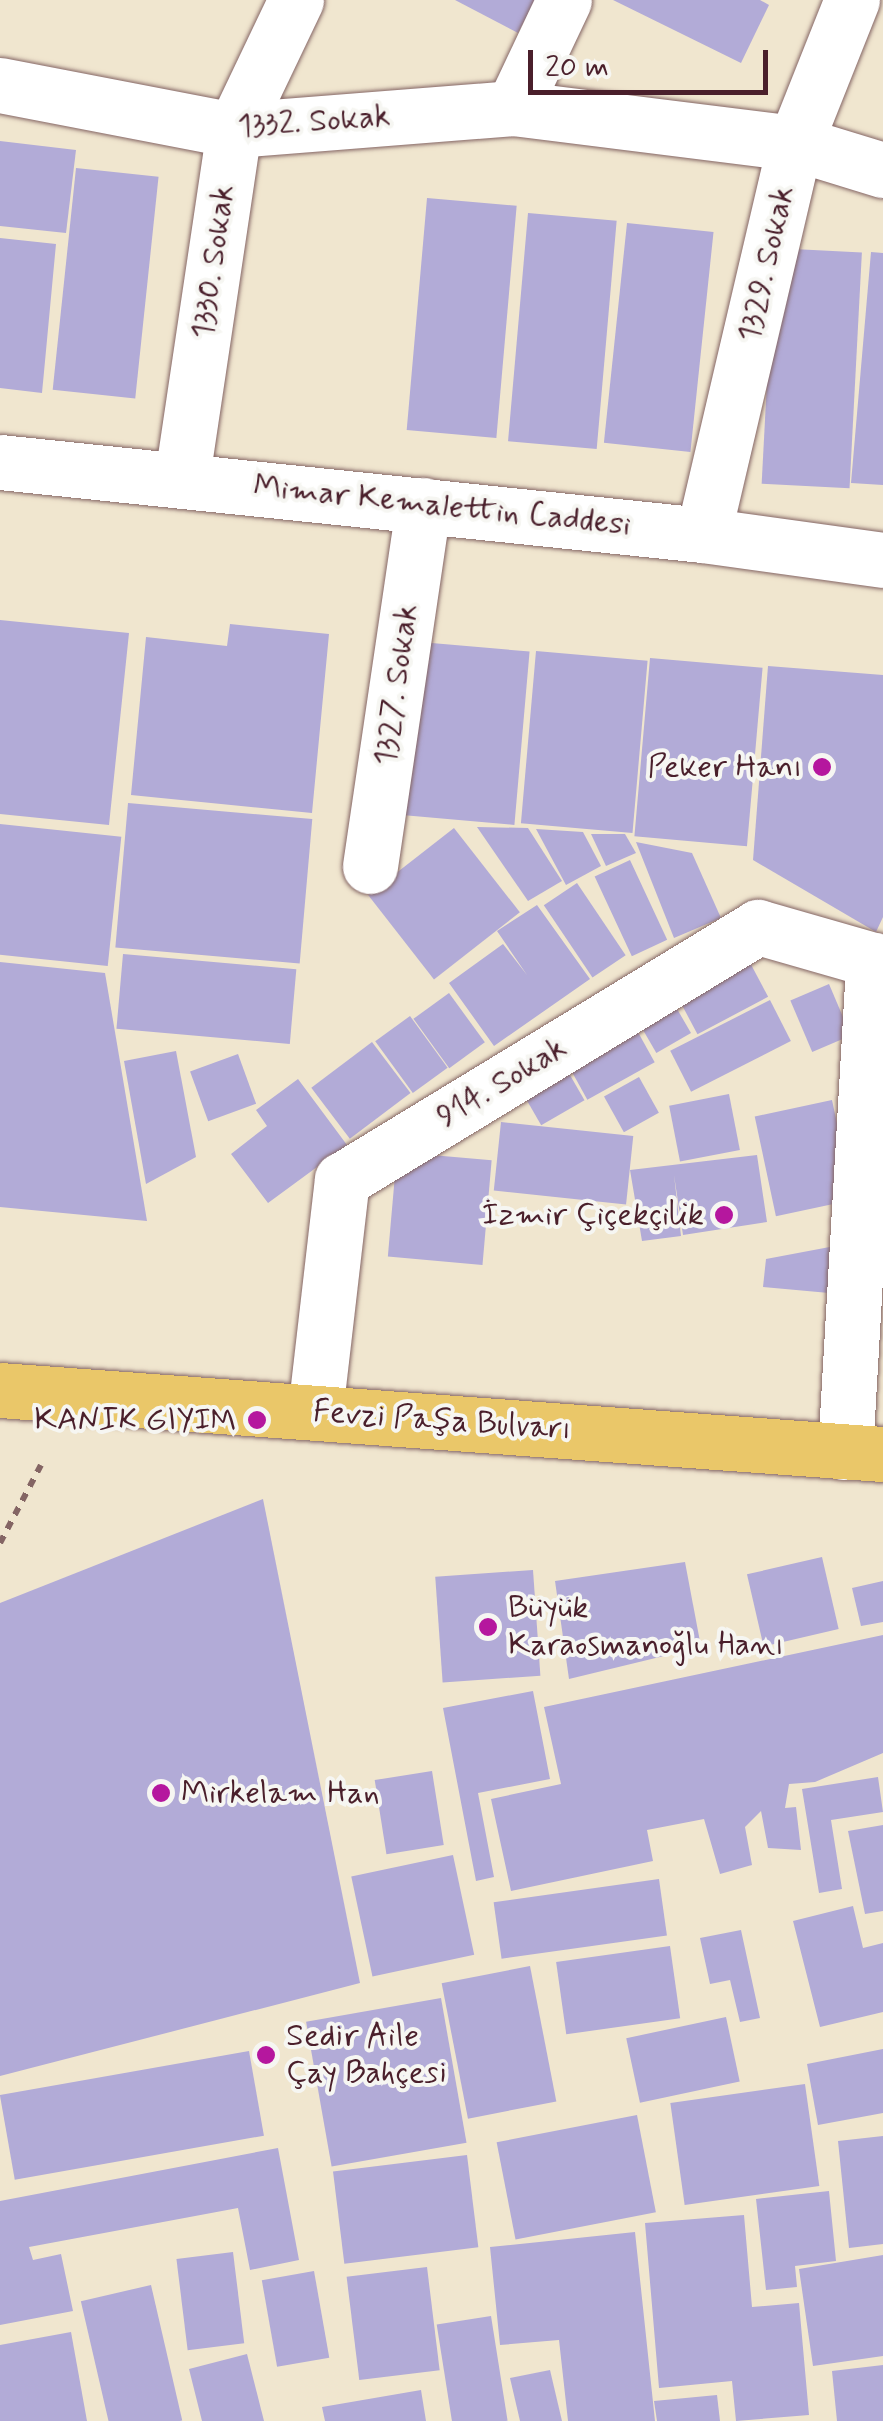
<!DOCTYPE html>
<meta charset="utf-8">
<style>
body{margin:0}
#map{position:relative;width:883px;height:2421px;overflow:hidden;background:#f0e6cf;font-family:Mynerve,sans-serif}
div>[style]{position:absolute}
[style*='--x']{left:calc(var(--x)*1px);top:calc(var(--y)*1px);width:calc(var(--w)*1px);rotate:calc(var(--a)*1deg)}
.building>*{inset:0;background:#b2abd7;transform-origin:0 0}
.path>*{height:6px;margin-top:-3px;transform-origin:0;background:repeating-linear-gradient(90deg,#846564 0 8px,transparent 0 16px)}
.roads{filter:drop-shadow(0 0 2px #846564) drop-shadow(0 0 2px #846564)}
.street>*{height:55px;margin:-27.5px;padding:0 27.5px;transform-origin:27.5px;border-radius:27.5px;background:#fff}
.primary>*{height:55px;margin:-27.5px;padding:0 27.5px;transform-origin:27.5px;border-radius:27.5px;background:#eac769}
.dots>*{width:28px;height:28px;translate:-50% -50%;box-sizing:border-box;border:5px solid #f6f6f2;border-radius:50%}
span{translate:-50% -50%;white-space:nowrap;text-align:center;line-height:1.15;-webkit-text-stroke:8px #f6f6f2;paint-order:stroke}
.street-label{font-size:32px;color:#4a1f2b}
.poi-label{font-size:32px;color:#4a1f2b}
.right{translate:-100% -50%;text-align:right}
.left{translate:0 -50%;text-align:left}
.scale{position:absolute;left:528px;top:50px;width:240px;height:45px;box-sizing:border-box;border:5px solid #4a1f2b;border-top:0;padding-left:12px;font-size:30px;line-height:35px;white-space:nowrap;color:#4a1f2b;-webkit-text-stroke:8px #f6f6f2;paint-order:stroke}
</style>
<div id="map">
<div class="building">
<div style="clip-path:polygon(455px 0,535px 0,518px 33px)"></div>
<div style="clip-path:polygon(613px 0,760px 0,769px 5px,741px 63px)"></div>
<div style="clip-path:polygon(0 141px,76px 150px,66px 233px,0 226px)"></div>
<div style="left:76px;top:168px;width:83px;height:223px;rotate:6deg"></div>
<div style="left:427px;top:198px;width:90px;height:233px;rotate:5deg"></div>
<div style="left:528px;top:213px;width:89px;height:229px;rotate:5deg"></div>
<div style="left:627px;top:223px;width:87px;height:221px;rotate:6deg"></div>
<div style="clip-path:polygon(0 238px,56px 244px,42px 393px,0 388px)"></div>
<div style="left:774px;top:248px;width:88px;height:236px;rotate:3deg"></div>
<div style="clip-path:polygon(871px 252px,883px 253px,883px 485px,851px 483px)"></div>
<div style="clip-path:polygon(0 620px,129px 633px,109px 825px,0 814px)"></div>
<div style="clip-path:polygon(230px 624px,329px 634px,312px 813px,131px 795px,146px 637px,227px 646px)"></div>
<div style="left:420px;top:642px;width:110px;height:174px;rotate:5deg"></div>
<div style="left:536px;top:651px;width:112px;height:173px;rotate:5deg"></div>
<div style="left:650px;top:658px;width:113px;height:179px;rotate:5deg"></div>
<div style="clip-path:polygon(768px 666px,883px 675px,883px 917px,876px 932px,753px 860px)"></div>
<div style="left:128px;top:803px;width:185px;height:145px;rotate:5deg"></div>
<div style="left:0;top:824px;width:122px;height:130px;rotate:6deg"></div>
<div style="clip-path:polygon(477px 827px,528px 828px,562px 881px,528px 901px)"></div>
<div style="left:454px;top:828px;width:107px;height:109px;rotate:52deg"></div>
<div style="clip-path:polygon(536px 829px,583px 832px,601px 866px,566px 885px)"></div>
<div style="clip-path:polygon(591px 834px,625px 834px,636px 853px,606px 866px)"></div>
<div style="clip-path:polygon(636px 842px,692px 853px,721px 918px,674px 938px)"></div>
<div style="left:630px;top:860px;width:88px;height:39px;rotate:65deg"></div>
<div style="left:577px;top:883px;width:87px;height:40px;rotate:56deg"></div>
<div style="clip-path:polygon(537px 905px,590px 979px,494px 1046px,449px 983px,503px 944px,527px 975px,497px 931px)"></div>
<div style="left:123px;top:954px;width:174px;height:75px;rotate:5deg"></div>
<div style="left:747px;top:957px;width:45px;height:80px;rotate:62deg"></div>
<div style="clip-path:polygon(0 962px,105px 973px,147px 1221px,0 1207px)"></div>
<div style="left:829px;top:984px;width:56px;height:42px;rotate:67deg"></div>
<div style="left:449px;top:993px;width:61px;height:44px;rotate:54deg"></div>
<div style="left:669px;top:995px;width:44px;height:40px;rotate:60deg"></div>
<div style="left:770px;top:1000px;width:46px;height:112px;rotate:63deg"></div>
<div style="left:410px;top:1016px;width:64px;height:43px;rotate:54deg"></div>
<div style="left:629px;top:1016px;width:53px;height:77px;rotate:61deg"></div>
<div style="left:372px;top:1042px;width:64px;height:76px;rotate:53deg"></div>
<div style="clip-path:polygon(176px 1051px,196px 1157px,146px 1184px,124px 1061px)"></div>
<div style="left:238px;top:1054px;width:53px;height:51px;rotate:70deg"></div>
<div style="left:559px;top:1056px;width:51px;height:50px;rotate:60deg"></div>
<div style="left:639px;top:1077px;width:41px;height:40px;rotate:61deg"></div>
<div style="clip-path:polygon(298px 1079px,347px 1145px,268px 1203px,231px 1154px,267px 1126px,256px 1110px)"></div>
<div style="left:729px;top:1094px;width:57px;height:61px;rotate:79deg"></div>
<div style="left:832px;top:1100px;width:102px;height:79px;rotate:78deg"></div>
<div style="left:501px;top:1122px;width:133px;height:69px;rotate:6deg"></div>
<div style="left:397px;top:1152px;width:95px;height:105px;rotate:5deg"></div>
<div style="clip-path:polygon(757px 1155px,767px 1222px,683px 1235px,674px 1175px,681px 1236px,642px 1241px,630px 1170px)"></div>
<div style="clip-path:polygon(835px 1246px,829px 1293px,763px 1287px,766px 1259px)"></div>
<div style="clip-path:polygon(263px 1499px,360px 1983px,0 2076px,0 1603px)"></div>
<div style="left:822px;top:1557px;width:74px;height:77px;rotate:77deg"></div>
<div style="clip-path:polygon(685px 1562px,701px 1647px,569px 1679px,555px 1581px)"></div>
<div style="left:533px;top:1570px;width:106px;height:98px;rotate:86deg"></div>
<div style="clip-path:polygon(883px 1581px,883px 1622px,861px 1626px,852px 1588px)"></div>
<div style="clip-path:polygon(883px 1635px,883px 1753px,815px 1782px,789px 1784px,785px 1808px,796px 1807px,801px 1850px,768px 1848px,761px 1811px,745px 1827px,752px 1865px,720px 1874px,704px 1819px,647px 1830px,653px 1861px,511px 1891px,491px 1799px,561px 1784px,544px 1707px)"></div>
<div style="clip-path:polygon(533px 1691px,550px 1779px,478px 1793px,494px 1877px,476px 1881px,443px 1708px)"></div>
<div style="left:432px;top:1771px;width:75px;height:58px;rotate:81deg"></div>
<div style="clip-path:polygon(878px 1777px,883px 1812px,831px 1820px,842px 1889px,819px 1893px,802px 1789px)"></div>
<div style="clip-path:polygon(883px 1825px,883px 1911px,865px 1914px,848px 1831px)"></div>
<div style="left:453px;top:1855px;width:102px;height:104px;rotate:78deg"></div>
<div style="left:659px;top:1879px;width:57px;height:167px;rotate:82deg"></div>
<div style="clip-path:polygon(853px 1906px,863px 1948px,883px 1943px,883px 2012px,820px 2027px,793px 1921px)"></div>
<div style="clip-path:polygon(741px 1930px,760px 2018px,740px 2022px,730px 1980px,710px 1984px,700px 1938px)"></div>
<div style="left:670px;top:1946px;width:73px;height:115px;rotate:82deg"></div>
<div style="left:530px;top:1966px;width:138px;height:90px;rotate:79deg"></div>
<div style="left:441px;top:1998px;width:147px;height:137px;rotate:80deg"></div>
<div style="left:726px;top:2017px;width:66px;height:102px;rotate:78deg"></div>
<div style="clip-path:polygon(883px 2049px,883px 2113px,818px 2125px,807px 2064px)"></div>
<div style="left:249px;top:2051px;width:86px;height:253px;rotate:80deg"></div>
<div style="left:805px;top:2084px;width:103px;height:136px;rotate:82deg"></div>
<div style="left:637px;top:2115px;width:99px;height:143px;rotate:79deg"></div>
<div style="clip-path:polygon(883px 2136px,883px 2244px,849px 2248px,838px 2141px)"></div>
<div style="clip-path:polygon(278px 2148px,299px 2260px,250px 2270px,238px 2208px,29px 2247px,33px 2260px,61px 2254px,73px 2311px,0 2325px,0 2201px)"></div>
<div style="left:467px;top:2155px;width:93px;height:135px;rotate:83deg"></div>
<div style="clip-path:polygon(829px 2191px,836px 2261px,795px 2266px,797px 2287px,766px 2290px,756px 2199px)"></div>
<div style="clip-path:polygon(744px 2215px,752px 2307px,799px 2303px,809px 2415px,736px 2421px,732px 2381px,659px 2388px,645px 2223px)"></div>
<div style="clip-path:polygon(635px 2232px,655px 2421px,568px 2421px,559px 2340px,500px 2345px,490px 2247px)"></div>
<div style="left:233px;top:2252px;width:92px;height:57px;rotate:83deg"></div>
<div style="clip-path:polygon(883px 2255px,883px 2356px,813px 2366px,799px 2269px)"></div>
<div style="left:427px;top:2267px;width:104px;height:81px;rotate:83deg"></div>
<div style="left:314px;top:2271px;width:88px;height:53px;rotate:80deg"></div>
<div style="left:151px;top:2285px;width:139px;height:72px;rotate:77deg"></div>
<div style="left:491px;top:2316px;width:106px;height:55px;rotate:81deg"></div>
<div style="clip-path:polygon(71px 2332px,87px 2421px,0 2421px,0 2345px)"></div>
<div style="clip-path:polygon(247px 2354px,264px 2421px,202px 2421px,189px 2369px)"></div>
<div style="clip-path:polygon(883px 2365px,883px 2421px,837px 2421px,832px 2371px)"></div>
<div style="clip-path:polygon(550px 2370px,562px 2421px,520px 2421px,510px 2378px)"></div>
<div style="clip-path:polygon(421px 2390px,426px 2421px,325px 2421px,322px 2407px)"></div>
<div style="clip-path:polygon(717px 2395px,720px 2421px,657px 2421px,654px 2401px)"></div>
</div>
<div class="path">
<div style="--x:0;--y:1543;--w:88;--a:-62.3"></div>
</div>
<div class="roads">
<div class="street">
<div style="--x:0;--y:85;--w:238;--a:10.9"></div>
<div style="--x:234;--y:130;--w:280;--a:-4.5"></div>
<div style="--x:513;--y:108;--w:284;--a:7.1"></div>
<div style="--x:795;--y:143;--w:92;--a:17.1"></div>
<div style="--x:513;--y:108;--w:119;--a:-64.7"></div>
<div style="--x:0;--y:462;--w:707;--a:5.93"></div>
<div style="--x:703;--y:535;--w:182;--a:7.9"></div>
<div style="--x:182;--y:477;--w:351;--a:-81.5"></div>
<div style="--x:234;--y:130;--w:144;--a:-64.5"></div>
<div style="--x:703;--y:535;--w:403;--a:-76.8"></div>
<div style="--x:795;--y:143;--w:154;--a:-68.3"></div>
<div style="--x:370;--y:866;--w:365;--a:-81.6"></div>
<div style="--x:315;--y:1412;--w:234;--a:-83.4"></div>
<div style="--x:342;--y:1180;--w:487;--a:-31.3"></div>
<div style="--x:758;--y:927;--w:120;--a:16"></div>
<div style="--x:845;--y:1452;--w:493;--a:-86.7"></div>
</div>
<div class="primary">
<div style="--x:0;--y:1390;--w:885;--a:4.15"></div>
</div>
</div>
<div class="dots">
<div style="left:822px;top:767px;background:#b5179e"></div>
<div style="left:724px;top:1215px;background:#b5179e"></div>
<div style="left:257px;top:1420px;background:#b5179e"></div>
<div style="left:488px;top:1627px;background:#b5179e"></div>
<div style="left:161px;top:1793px;background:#b5179e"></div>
<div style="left:266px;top:2055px;background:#b5179e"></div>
</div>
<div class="street-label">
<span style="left:314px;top:122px;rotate:-4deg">1332. Sokak</span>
<span style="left:214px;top:262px;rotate:-82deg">1330. Sokak</span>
<span style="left:767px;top:264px;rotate:-77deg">1329. Sokak</span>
<span style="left:442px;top:506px;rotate:6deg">Mimar Kemalettin Caddesi</span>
<span style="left:397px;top:685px;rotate:-82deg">1327. Sokak</span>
<span style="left:502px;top:1083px;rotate:-31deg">914. Sokak</span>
<span style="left:442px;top:1421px;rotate:4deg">Fevzi Paşa Bulvarı</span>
</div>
<div class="poi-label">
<span class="right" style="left:802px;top:767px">Peker Hanı</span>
<span class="right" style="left:704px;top:1215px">İzmir Çiçekçilik</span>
<span class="right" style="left:237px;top:1420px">KANIK GIYIM</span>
<span class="left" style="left:508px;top:1627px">Büyük<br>Karaosmanoğlu Hanı</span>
<span class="left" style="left:181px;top:1793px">Mirkelam Han</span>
<span class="left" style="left:286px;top:2055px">Sedir Aile<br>Çay Bahçesi</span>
</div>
<div class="scale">20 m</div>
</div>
